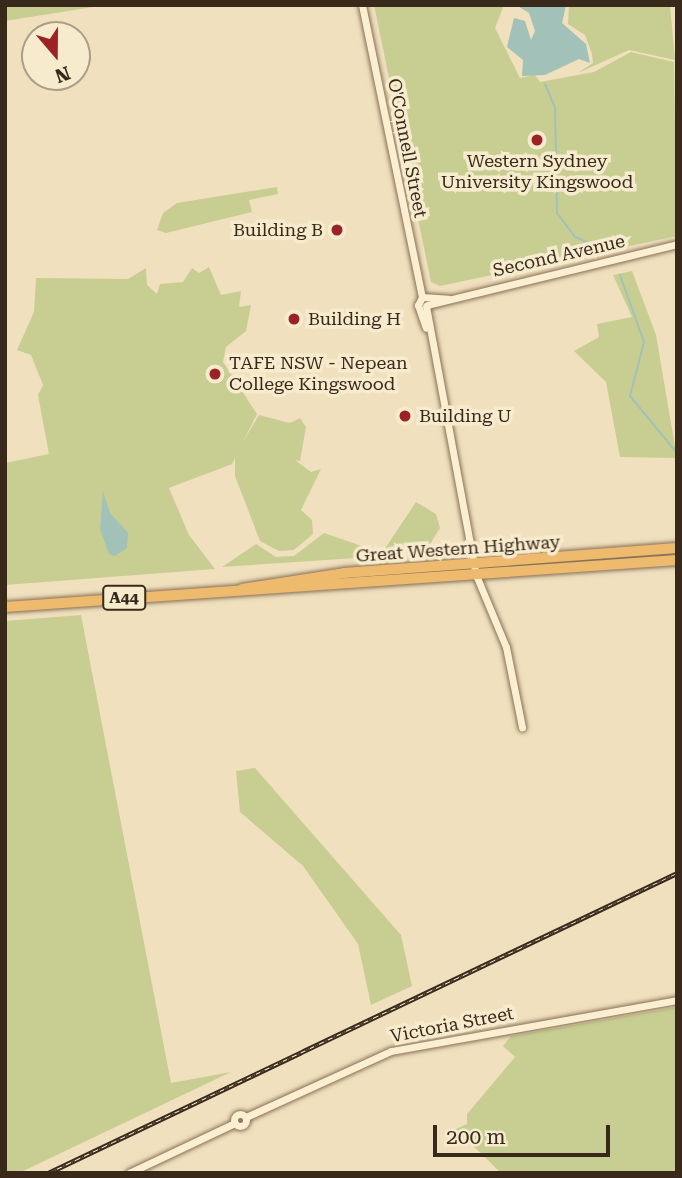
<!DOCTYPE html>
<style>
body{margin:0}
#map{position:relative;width:682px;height:1178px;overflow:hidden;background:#f0e0be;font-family:"Roboto Serif",serif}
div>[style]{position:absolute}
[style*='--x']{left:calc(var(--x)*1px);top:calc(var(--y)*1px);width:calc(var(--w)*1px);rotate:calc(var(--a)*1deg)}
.green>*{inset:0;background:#c8ce92}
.water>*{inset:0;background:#a2c1b8}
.stream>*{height:2px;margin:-1px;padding:0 1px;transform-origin:1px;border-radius:1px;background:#a2c1b8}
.roads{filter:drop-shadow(0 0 2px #897056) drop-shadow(0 0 2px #897056)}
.tertiary>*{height:7px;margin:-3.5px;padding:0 3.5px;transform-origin:3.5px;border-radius:3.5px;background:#fbeed1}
.tertiary>.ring{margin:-3.5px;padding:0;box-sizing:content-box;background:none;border:7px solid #fbeed1;border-radius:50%}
.trunk>*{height:10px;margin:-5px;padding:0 5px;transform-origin:5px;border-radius:5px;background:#eeba6e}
.rail>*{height:4.5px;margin-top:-2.25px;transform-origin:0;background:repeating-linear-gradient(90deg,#f7ebce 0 5px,#38291b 0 10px);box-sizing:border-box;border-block:2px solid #38291b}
.dots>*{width:19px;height:19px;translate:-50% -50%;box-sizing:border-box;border:4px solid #f7ebce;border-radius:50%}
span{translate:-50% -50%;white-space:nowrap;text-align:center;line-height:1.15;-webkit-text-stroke:7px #f7ebce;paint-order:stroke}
.shield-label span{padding:2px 5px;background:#f7ebce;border:2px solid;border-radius:5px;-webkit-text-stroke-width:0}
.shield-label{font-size:16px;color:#38291b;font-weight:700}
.street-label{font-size:18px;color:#38291b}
.poi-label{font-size:18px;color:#38291b}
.right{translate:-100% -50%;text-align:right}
.left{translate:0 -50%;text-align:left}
.frame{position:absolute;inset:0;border:7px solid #38291b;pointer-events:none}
.north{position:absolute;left:21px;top:21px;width:70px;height:70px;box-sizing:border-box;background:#f7ebce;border:2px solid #ab9d86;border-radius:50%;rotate:160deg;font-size:19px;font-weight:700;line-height:28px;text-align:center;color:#38291b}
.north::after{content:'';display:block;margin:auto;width:24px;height:32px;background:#9c2325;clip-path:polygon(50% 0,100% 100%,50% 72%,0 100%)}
.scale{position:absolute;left:433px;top:1125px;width:177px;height:32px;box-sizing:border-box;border:4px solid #38291b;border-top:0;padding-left:9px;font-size:21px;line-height:24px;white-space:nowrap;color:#38291b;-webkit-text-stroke:5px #f7ebce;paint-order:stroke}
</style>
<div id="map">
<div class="green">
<div style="clip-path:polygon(5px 5px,106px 5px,5px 21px)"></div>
<div style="clip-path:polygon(374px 5px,504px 5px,495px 28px,520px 78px,535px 75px,540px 82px,594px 72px,631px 52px,674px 62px,677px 236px,440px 286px,431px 282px)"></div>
<div style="clip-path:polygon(569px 5px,670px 5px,675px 60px,629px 50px,578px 73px,593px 63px,592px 54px,585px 35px,568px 24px)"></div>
<div style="clip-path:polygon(277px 187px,278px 194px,249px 200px,252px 212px,166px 233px,157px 230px,163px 213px,177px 203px)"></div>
<div style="clip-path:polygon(209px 267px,221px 295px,241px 291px,239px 307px,251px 305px,246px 331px,226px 347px,223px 362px,257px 414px,232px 464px,169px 488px,189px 535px,215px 569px,5px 585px,5px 463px,49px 454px,38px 395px,43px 385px,31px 355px,17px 350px,34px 312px,36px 278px,128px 279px,146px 268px,147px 285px,157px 294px,160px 284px,183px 282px,192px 268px,199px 273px)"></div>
<div style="clip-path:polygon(632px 271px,656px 335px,677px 458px,620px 457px,606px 382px,574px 351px,599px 337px,597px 324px,632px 317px,613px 275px)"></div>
<div style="clip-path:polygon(259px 415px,290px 423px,300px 418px,306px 427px,300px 461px,295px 460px,311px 472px,321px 469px,301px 510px,312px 520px,313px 534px,294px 550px,279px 551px,260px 541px,235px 476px,235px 455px)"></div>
<div style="clip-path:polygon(416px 502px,436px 514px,440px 528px,430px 544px,412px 554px,396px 550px,387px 556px,222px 567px,256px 544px,276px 557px,294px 556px,324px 533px,382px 553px)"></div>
<div style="clip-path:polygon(81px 615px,171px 1083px,231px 1072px,19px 1173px,5px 1173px,5px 621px)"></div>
<div style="clip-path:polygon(255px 768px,401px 935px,412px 986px,371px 1005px,358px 944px,303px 866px,240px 812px,236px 771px)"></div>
<div style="clip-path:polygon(677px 1007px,677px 1173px,501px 1173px,456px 1129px,467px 1124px,467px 1114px,515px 1057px,503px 1046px,511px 1036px)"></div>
</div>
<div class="water">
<div style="clip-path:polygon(516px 5px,566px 5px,562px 23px,586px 44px,590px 63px,579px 59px,545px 75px,522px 76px,523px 60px,507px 47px,514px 18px,525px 21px,531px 40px,535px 31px,529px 13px)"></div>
<div style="clip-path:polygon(103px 491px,110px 513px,128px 533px,127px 548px,115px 556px,109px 554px,100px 529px)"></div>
</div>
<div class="stream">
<div style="--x:545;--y:84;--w:25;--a:67"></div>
<div style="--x:555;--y:107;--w:106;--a:88.9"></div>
<div style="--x:557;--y:213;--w:30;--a:53"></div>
<div style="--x:575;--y:237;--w:33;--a:23"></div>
<div style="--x:620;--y:275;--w:71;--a:70.3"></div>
<div style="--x:644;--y:342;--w:56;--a:104.5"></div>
<div style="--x:630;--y:396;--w:74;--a:50.5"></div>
</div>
<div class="roads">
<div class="tertiary">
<div style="--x:362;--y:5;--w:298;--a:78.4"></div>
<div style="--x:418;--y:305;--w:9;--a:-63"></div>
<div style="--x:422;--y:297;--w:26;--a:4"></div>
<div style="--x:418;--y:305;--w:24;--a:71"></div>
<div style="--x:427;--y:305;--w:257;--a:-13.7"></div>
<div style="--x:426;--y:306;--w:274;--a:79.5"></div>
<div style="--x:476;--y:575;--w:78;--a:67.4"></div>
<div style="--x:506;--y:647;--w:82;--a:78.7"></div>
<div class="ring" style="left:234px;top:1114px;width:5px;height:5px"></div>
<div style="--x:246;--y:1117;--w:159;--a:-24.5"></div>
<div style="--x:391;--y:1051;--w:291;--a:-10.1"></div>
<div style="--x:129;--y:1173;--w:117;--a:-25.3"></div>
</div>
<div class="trunk">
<div style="--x:242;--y:589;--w:103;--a:-8.9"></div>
<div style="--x:344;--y:573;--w:334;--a:-4.3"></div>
<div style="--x:5;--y:607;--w:674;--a:-4"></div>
</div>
</div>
<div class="rail">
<div style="--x:48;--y:1173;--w:697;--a:-25.5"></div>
</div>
<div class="dots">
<div style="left:537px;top:140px;background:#9c2325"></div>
<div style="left:337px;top:230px;background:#9c2325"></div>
<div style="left:294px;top:319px;background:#9c2325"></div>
<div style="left:215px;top:374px;background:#9c2325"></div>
<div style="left:405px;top:416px;background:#9c2325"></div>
</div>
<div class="shield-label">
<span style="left:124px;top:598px">A44</span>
</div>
<div class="street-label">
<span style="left:407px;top:148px;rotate:79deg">O'Connell Street</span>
<span style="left:559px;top:256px;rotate:-13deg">Second Avenue</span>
<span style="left:458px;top:549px;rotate:-4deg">Great Western Highway</span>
<span style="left:452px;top:1025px;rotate:-11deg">Victoria Street</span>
</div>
<div class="poi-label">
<span style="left:537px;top:172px">Western Sydney<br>University Kingswood</span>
<span class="right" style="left:323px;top:230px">Building B</span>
<span class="left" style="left:308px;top:319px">Building H</span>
<span class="left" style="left:229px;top:374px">TAFE NSW - Nepean<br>College Kingswood</span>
<span class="left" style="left:419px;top:416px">Building U</span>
</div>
<div class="frame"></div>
<div class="north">N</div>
<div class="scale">200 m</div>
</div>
